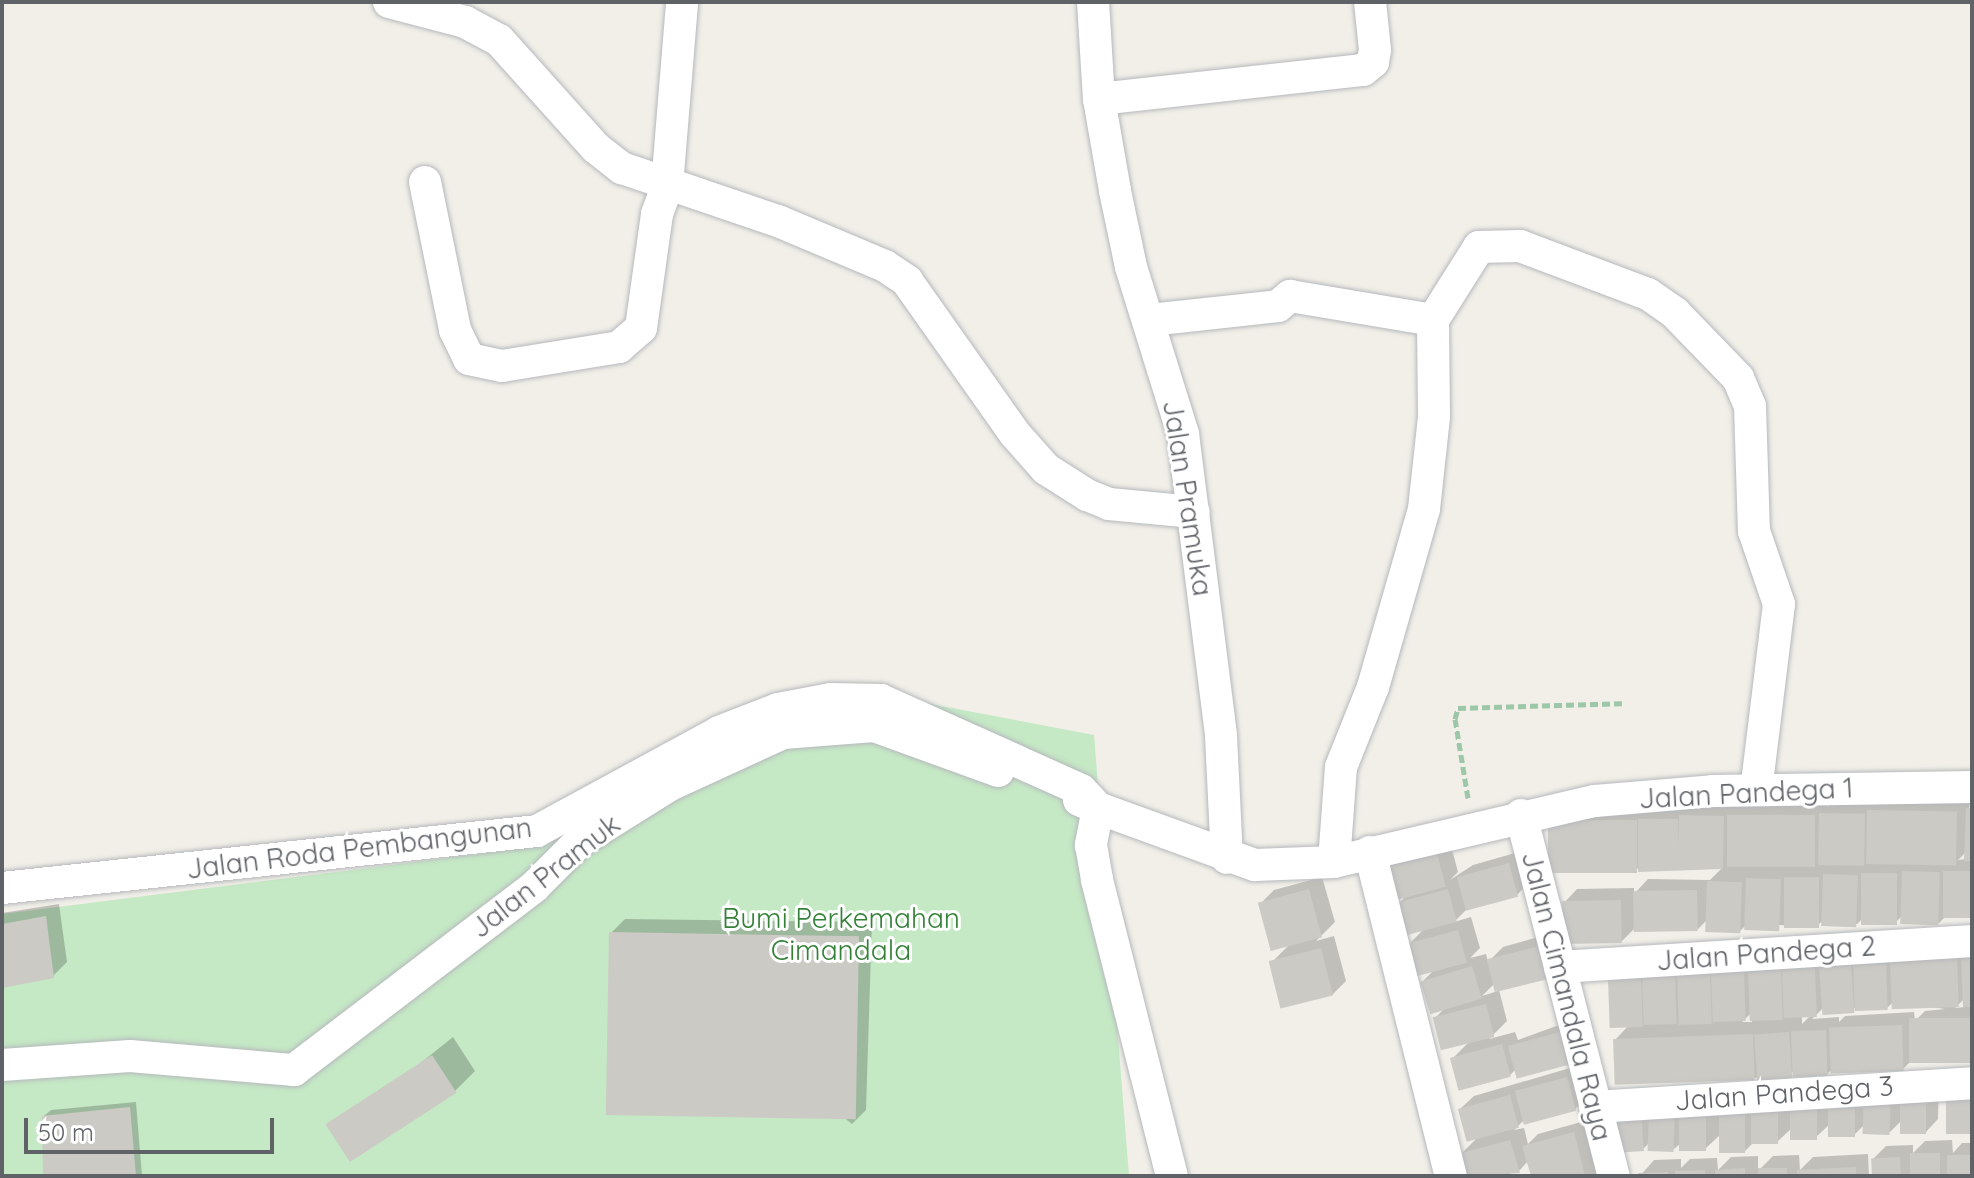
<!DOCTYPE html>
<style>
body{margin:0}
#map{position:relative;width:1974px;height:1178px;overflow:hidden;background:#f1efe8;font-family:Quicksand,sans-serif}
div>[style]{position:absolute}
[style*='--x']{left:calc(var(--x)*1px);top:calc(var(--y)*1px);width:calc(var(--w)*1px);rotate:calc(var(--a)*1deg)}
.green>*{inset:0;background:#c5e8c5}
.shadow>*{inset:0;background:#0003}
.building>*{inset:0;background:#cccac5;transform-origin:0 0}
.path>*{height:5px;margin-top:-2.5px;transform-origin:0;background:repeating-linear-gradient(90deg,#9cc7a9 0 8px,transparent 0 12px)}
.roads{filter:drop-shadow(0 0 2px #b5b8bc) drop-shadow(0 0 2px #b5b8bc)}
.minor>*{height:32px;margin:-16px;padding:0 16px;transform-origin:16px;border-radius:16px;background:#fff}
span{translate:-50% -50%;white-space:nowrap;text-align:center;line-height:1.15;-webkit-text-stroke:6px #fff;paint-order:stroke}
.street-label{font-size:28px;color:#5f6368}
.park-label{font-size:28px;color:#348238}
.frame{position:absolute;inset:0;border:4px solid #5f6368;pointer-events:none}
.scale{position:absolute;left:24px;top:1118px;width:250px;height:36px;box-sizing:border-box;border:4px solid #5f6368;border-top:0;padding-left:10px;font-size:24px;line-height:28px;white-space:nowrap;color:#5f6368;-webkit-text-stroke:6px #fff;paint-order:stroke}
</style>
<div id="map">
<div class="green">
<div style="clip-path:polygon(841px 687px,1094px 735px,1129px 1176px,2px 1176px,2px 914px,510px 850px,759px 699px)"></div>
</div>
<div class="shadow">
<div style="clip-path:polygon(evenodd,1969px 799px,1972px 916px,1945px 917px,1939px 923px,1903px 915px,1895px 923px,1862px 919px,1857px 924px,1824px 919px,1817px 926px,1747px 924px,1740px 931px,1708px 919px,1698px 929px,1636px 927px,1622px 941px,1564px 903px,1577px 889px,1634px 888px,1634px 894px,1648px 879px,1710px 880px,1723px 867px,1640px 866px,1635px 871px,1550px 821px,1736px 803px,1736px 808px,1742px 802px,1827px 803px,1827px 807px,1834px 800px,1969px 799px,1967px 851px,1966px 859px,1958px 860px,1967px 851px)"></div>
<div style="clip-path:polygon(evenodd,1450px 842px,1458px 872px,1450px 880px,1473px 865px,1522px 851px,1530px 881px,1517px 895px,1468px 908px,1454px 922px,1471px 917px,1480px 948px,1470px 958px,1486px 954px,1488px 962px,1503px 947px,1553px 933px,1499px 990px,1507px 1021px,1489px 1039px,1515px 1032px,1518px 1040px,1573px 1020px,1568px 1064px,1516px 1069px,1510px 1075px,1452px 1059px,1470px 1041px,1435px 1018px,1446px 1007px,1423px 981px,1434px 970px,1408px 945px,1423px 930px,1398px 904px,1407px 895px,1387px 868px,1400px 855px,1450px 842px,1496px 982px,1498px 991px,1482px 996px,1496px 982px)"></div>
<div style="clip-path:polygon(1322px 877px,1335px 922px,1316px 941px,1334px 936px,1346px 981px,1332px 995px,1271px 963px,1290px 944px,1260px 904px,1274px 890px)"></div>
<div style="clip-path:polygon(59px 904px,67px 962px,53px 976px,2px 986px,2px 913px)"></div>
<div style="clip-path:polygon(625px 919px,872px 922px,866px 1110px,852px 1124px,611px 933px)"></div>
<div style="clip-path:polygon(evenodd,1972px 950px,1972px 1060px,1915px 1057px,1903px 1069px,1834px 1068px,1827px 1074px,1795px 1072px,1754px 1078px,1615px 1040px,1629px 1025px,1610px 980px,1972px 950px,1965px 998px,1965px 1007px,1955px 1008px,1965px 998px,1972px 950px,1894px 1001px,1945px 1009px,1925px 1011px,1915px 1021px,1914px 1012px,1845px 1016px,1839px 1022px,1839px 1017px,1812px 1019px,1823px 1008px,1887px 1008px,1894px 1001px,1972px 950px,1752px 1012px,1752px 1022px,1742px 1022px,1752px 1012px,1972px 950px,1811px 1015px,1802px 1024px,1802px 1016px,1811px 1015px)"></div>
<div style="clip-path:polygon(453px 1037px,475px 1071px,455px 1091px,334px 1132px)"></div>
<div style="clip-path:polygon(1580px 1065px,1588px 1096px,1575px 1109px,1525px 1119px,1514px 1130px,1524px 1128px,1528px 1144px,1538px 1134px,1588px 1120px,1602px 1176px,1525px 1176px,1532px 1174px,1528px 1161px,1519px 1171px,1501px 1176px,1466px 1176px,1461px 1154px,1478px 1137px,1460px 1109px,1474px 1096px)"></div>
<div style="clip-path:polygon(1939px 1080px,1938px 1119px,1925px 1133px,1902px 1120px,1890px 1132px,1866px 1123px,1853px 1136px,1830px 1124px,1815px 1138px,1792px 1128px,1777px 1142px,1754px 1142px,1744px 1152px,1721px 1134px,1705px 1149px,1681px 1143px,1674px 1149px,1650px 1142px,1643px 1149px,1612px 1113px)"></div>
<div style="clip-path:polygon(136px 1102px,142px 1176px,45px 1176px,44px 1116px,51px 1110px)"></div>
<div style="clip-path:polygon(1952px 1140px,1953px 1153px,1962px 1143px,1972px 1143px,1972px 1176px,1873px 1176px,1873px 1159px,1886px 1146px,1913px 1145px,1913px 1153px,1925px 1141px)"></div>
<div style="clip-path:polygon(1868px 1154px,1869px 1176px,1640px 1176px,1654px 1160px,1681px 1159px,1681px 1168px,1690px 1159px,1717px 1158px,1718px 1170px,1731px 1157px,1758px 1156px,1758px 1171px,1773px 1156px,1799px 1155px,1800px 1170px,1813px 1157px)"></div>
</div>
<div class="building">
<div style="clip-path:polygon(1966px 808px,1972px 808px,1972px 861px,1964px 861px)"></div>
<div style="left:1867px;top:810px;width:90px;height:54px;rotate:1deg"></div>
<div style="left:1819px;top:813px;width:46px;height:52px;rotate:1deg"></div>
<div style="clip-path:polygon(1679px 815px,1724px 816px,1723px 869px,1638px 872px,1638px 819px,1678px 819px,1679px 848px)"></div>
<div style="left:1727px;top:815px;width:88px;height:52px"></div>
<div style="left:1548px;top:820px;width:89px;height:53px"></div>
<div style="left:1437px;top:854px;width:34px;height:54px;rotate:75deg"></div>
<div style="left:1509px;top:863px;width:35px;height:54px;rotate:75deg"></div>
<div style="left:1902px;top:871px;width:38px;height:53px;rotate:2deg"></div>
<div style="left:1972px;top:871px;width:47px;height:29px;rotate:90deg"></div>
<div style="left:1861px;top:873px;width:36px;height:52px"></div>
<div style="left:1823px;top:874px;width:35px;height:52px;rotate:2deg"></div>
<div style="left:1784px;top:877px;width:35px;height:51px"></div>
<div style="left:1746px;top:878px;width:35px;height:52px;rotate:2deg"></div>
<div style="left:1707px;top:881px;width:35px;height:51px;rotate:2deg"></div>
<div style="left:1309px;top:889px;width:50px;height:53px;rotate:75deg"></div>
<div style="left:1448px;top:889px;width:34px;height:54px;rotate:75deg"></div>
<div style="left:1697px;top:890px;width:41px;height:64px;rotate:89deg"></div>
<div style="left:1621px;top:900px;width:43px;height:59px;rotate:89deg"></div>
<div style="clip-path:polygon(46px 916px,54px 978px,2px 988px,2px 924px)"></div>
<div style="left:1458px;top:930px;width:34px;height:54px;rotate:75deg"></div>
<div style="left:609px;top:932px;width:250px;height:183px;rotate:1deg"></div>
<div style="left:1540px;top:946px;width:34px;height:55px;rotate:76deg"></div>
<div style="left:1321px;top:948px;width:49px;height:54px;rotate:76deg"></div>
<div style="left:1957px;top:957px;width:50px;height:67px;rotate:88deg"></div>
<div style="clip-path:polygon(1961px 958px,1972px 958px,1972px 1007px,1963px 1007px)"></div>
<div style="left:1886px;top:961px;width:49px;height:33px;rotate:88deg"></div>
<div style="left:1851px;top:964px;width:49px;height:32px;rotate:86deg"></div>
<div style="left:1472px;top:966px;width:34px;height:54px;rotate:73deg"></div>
<div style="left:1815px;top:967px;width:50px;height:33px;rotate:88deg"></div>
<div style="left:1781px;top:970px;width:50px;height:33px;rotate:88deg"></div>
<div style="left:1744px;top:972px;width:49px;height:33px;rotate:88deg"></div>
<div style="left:1710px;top:974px;width:50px;height:33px;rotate:88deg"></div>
<div style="left:1675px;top:975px;width:49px;height:33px;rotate:88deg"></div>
<div style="left:1641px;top:978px;width:49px;height:33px;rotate:88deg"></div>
<div style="left:1486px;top:1004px;width:34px;height:55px;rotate:76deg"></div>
<div style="left:1972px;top:1018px;width:45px;height:63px;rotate:90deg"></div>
<div style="left:1902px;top:1025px;width:46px;height:73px;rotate:88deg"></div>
<div style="left:1826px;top:1030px;width:46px;height:35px;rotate:88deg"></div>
<div style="left:1560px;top:1032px;width:34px;height:54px;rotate:75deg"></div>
<div style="left:1789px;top:1032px;width:46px;height:35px;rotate:86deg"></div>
<div style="left:1753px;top:1034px;width:46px;height:140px;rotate:88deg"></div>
<div style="left:1502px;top:1044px;width:34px;height:54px;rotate:75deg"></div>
<div style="left:432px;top:1055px;width:45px;height:127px;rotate:57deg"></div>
<div style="left:1567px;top:1077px;width:35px;height:54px;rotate:75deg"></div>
<div style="left:1864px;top:1092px;width:27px;height:42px;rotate:2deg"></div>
<div style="left:1946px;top:1092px;width:26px;height:42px"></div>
<div style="left:1900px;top:1093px;width:26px;height:41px"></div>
<div style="left:1510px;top:1095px;width:34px;height:54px;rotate:75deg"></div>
<div style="left:1828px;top:1096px;width:27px;height:41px"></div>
<div style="left:1790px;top:1098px;width:27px;height:42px"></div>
<div style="left:1751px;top:1102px;width:27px;height:42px"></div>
<div style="clip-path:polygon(130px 1107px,136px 1176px,43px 1176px,42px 1116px)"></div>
<div style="left:1649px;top:1109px;width:26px;height:42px;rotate:2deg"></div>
<div style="left:1679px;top:1109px;width:27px;height:42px"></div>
<div style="left:1641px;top:1110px;width:41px;height:31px;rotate:86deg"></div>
<div style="left:1719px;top:1112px;width:26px;height:41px"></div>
<div style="clip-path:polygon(1574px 1132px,1585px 1176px,1531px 1176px,1522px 1146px)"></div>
<div style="clip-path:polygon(1510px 1140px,1520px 1173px,1464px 1176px,1458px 1154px)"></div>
<div style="left:1940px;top:1153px;width:23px;height:30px;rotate:90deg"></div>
<div style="left:1972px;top:1155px;width:21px;height:25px;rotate:90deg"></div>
<div style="left:1900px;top:1157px;width:19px;height:29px;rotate:87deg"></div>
<div style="clip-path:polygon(1856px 1167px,1856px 1176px,1797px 1176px,1797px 1170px)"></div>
<div style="clip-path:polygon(1745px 1168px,1745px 1176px,1715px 1176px,1715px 1170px)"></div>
<div style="left:1758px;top:1168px;width:29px;height:8px"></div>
<div style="clip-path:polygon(1705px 1170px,1705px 1176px,1675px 1176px,1675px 1171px)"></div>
<div style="clip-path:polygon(1668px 1172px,1668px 1176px,1638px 1176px,1638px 1173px)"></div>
</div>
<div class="path">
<div style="--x:1468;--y:798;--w:80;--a:-99.3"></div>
<div style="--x:1455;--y:719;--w:11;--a:-75"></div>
<div style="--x:1458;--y:708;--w:164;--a:-1.7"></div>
</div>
<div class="roads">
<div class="minor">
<div style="--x:389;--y:2;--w:79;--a:14.7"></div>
<div style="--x:465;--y:22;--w:38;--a:28"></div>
<div style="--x:499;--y:40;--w:145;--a:48.1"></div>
<div style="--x:596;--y:148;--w:33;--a:38"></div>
<div style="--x:622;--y:168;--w:165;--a:18.8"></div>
<div style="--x:778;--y:221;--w:116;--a:22.8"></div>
<div style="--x:885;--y:266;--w:27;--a:34"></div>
<div style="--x:907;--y:281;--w:187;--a:54.8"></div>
<div style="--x:1015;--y:434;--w:47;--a:48.5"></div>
<div style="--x:1046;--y:469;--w:49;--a:32.4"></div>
<div style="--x:1087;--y:495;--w:24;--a:22"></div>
<div style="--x:1109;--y:504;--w:85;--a:5.4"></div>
<div style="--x:1093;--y:2;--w:97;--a:86.5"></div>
<div style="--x:1099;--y:99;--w:93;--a:80.1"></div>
<div style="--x:1115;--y:191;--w:78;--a:78.1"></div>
<div style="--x:1131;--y:267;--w:175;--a:72.7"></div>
<div style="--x:1183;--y:434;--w:304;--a:82.8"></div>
<div style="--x:1221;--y:736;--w:122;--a:87.2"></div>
<div style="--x:1099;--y:99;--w:266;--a:-6.3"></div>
<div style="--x:1363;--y:70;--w:13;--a:-39"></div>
<div style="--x:1373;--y:62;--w:12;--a:-81"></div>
<div style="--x:1375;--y:50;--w:48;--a:-95.9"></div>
<div style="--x:425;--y:182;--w:151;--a:78.5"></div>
<div style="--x:455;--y:330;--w:32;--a:64"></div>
<div style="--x:469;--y:359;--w:34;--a:12"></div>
<div style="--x:502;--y:366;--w:119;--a:-9.2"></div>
<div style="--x:619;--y:347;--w:29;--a:-41"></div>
<div style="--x:641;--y:328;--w:115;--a:-82"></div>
<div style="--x:657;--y:214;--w:30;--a:-70"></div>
<div style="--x:667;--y:186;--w:185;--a:-85.3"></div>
<div style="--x:1150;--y:320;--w:129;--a:-6.2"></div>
<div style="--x:1278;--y:306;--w:16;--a:-40"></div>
<div style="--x:1290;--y:296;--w:145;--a:9.5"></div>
<div style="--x:1433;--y:320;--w:86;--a:-57.8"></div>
<div style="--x:1479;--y:247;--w:41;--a:-1.4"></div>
<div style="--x:1520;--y:246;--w:137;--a:20.6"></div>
<div style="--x:1648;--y:294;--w:33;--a:35"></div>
<div style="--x:1675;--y:313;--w:91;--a:45.9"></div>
<div style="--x:1738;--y:378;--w:30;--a:67"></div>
<div style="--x:1750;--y:406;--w:125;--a:88.2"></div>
<div style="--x:1754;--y:531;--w:77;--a:71.1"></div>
<div style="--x:1779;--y:604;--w:187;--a:97"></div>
<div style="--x:1079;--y:800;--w:21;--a:23"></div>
<div style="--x:1098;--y:808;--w:38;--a:101"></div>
<div style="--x:1091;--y:845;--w:36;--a:80"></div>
<div style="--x:1097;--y:880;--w:305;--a:75.8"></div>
<div style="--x:1521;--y:815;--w:373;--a:75.6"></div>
<div style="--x:1370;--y:852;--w:334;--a:76"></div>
<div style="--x:1334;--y:862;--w:95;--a:-85.8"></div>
<div style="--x:1341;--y:767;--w:86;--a:-68.2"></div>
<div style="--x:1373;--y:687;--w:185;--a:-74"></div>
<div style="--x:1424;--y:509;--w:93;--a:-83.8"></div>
<div style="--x:1434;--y:417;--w:97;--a:-90.6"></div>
<div style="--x:2;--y:888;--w:538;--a:-6.08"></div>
<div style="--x:537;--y:831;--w:207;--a:-28.5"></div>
<div style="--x:719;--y:732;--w:63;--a:-21.3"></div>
<div style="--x:778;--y:709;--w:54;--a:-10.7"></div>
<div style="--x:831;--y:699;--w:50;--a:1.1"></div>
<div style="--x:881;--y:700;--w:219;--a:24.2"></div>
<div style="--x:1081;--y:790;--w:25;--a:47"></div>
<div style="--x:1098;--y:808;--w:167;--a:20"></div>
<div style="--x:1255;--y:865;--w:79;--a:-2.2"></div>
<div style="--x:1334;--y:862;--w:268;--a:-13.2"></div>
<div style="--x:1595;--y:801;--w:118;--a:-4.8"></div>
<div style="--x:1713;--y:791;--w:259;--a:-0.9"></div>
<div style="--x:1560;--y:967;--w:413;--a:-3.6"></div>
<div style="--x:2;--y:1065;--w:128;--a:-4"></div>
<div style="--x:130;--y:1056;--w:165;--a:4.9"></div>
<div style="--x:294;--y:1070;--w:302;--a:-37.3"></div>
<div style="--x:534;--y:887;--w:64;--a:-45"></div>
<div style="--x:579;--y:842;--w:107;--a:-32.1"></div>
<div style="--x:670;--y:785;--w:124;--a:-24.7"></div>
<div style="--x:783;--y:733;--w:91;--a:-4.4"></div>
<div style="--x:874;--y:726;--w:132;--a:19.9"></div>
<div style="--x:1595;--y:1107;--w:378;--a:-3.6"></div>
</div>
</div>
<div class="street-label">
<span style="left:1188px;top:498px;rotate:81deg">Jalan Pramuka</span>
<span style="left:1746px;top:793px;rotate:-3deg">Jalan Pandega 1</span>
<span style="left:359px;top:848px;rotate:-7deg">Jalan Roda Pembangunan</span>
<span style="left:545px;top:876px;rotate:-38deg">Jalan Pramuk</span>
<span style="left:1766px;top:953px;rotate:-4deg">Jalan Pandega 2</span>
<span style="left:1567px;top:996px;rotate:76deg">Jalan Cimandala Raya</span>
<span style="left:1784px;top:1093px;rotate:-4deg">Jalan Pandega 3</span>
</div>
<div class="park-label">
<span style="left:841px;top:934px">Bumi Perkemahan<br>Cimandala</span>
</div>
<div class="frame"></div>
<div class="scale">50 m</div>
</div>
